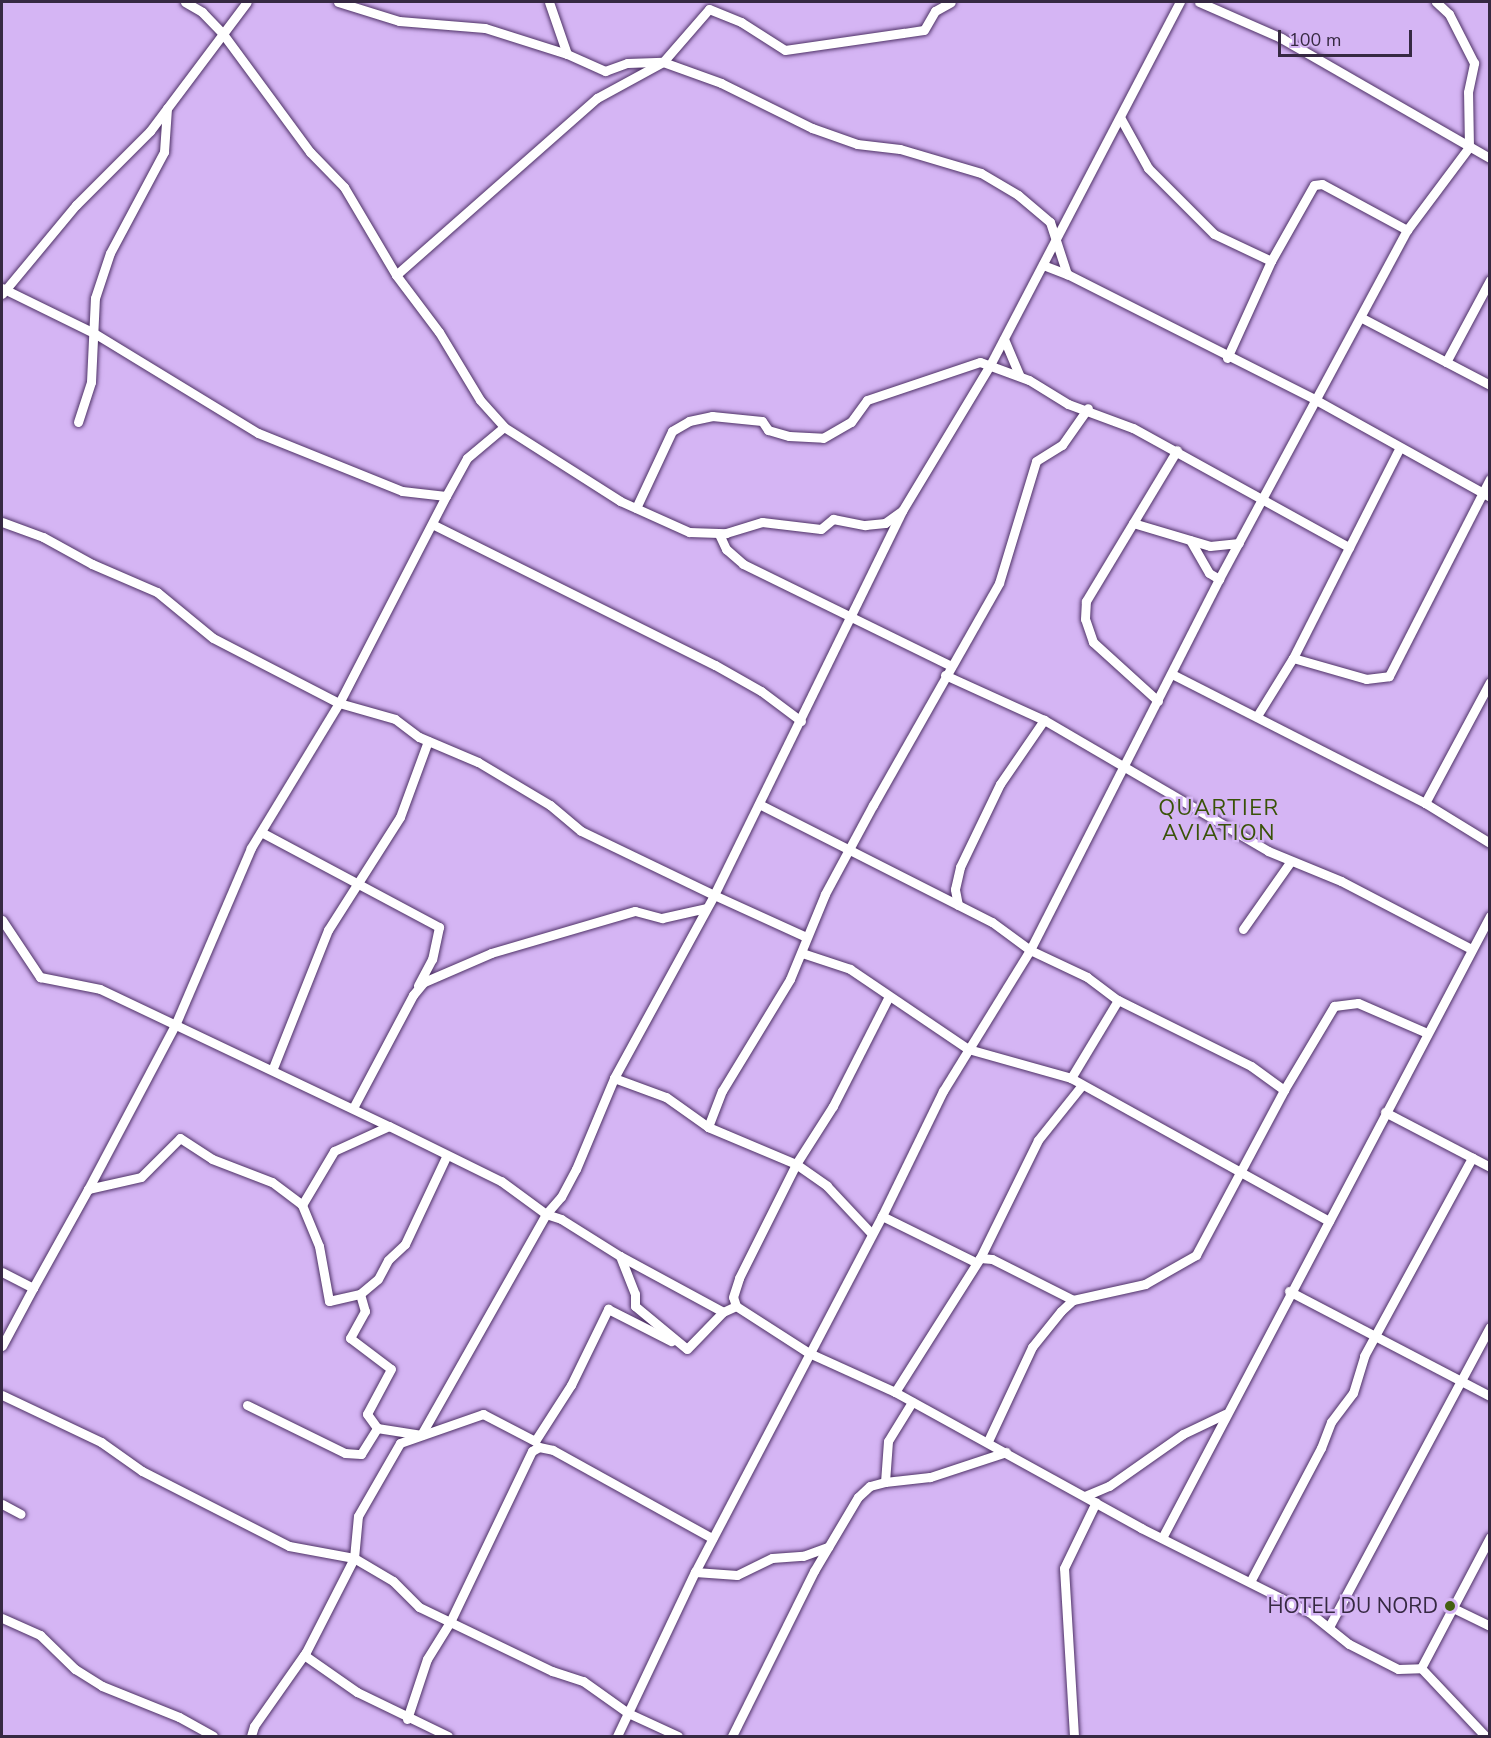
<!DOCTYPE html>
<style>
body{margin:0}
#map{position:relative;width:1491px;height:1738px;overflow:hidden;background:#d5b5f4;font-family:"Nunito Sans",sans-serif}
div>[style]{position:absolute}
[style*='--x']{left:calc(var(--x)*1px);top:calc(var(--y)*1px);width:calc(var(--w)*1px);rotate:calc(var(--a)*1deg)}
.roads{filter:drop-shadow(0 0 2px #4e3166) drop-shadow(0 0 2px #4e3166)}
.minor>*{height:9px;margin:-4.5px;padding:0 4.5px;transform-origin:4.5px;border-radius:4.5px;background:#fff}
.dots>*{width:16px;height:16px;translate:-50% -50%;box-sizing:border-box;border:3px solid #d5b5f4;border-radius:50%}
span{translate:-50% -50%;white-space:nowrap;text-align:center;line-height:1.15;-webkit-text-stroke:5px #d5b5f4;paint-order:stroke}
.poi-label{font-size:21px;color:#362942}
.right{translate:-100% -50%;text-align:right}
.neighbourhood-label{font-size:22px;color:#395207;letter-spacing:1.5px}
.frame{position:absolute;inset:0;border:3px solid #362942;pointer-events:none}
.scale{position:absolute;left:1278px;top:30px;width:134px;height:27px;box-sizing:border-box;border:3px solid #362942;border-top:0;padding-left:8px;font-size:18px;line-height:21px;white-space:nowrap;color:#362942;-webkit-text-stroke:4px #d5b5f4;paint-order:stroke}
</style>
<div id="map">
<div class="roads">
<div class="minor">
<div style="--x:185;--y:2;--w:20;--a:30"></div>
<div style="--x:202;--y:12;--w:30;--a:46"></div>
<div style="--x:223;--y:34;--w:147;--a:53.6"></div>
<div style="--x:310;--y:152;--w:49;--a:45.8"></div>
<div style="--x:344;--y:187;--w:102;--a:59.4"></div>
<div style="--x:396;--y:275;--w:71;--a:53"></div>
<div style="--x:439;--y:332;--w:79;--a:58.9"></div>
<div style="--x:480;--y:400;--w:36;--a:48"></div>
<div style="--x:504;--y:427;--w:138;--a:32.5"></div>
<div style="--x:620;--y:501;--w:76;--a:24.2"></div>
<div style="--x:689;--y:532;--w:37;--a:2"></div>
<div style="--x:726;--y:533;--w:38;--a:-17"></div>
<div style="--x:762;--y:522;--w:59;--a:6.8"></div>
<div style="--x:821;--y:529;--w:16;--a:-40"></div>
<div style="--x:833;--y:519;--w:33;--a:11"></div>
<div style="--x:865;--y:525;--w:20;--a:-6"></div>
<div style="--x:885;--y:523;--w:19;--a:-36"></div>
<div style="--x:338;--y:2;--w:64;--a:17.3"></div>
<div style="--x:399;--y:21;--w:86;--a:4.7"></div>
<div style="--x:485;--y:28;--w:86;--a:17.6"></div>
<div style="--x:567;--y:54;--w:42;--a:24.1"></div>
<div style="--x:605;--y:71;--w:23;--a:-20"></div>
<div style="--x:627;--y:63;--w:36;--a:-2"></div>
<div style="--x:663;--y:62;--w:70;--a:-49"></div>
<div style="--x:709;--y:9;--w:35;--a:22"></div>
<div style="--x:741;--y:22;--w:52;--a:32.5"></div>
<div style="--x:785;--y:50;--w:140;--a:-8.2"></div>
<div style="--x:924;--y:30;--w:22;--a:-60"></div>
<div style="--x:935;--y:11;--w:18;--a:-29"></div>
<div style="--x:549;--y:2;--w:55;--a:70.9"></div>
<div style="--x:1199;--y:2;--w:90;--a:23.7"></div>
<div style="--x:1281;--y:38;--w:241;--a:29.9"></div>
<div style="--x:1121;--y:119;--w:56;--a:61.1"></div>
<div style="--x:1148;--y:168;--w:93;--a:45"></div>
<div style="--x:1214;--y:234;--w:63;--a:25.3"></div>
<div style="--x:1043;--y:265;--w:26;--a:21"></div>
<div style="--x:396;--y:275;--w:268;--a:-41.4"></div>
<div style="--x:597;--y:98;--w:75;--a:-28.6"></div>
<div style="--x:663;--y:62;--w:62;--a:19.9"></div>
<div style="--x:721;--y:83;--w:102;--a:26.3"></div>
<div style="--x:812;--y:128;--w:48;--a:19.6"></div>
<div style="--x:857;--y:144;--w:43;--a:6.6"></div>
<div style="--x:900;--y:149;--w:84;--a:16.5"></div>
<div style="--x:981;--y:173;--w:43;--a:30.7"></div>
<div style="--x:1018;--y:195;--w:42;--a:40.2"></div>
<div style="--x:1050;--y:222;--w:55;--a:71.9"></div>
<div style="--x:1067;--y:274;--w:279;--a:26.8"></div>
<div style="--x:1316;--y:400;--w:199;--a:29.1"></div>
<div style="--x:2;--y:288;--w:102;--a:26.1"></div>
<div style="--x:94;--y:333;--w:192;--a:31.4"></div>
<div style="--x:258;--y:433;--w:155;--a:21.9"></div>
<div style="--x:402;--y:491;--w:44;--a:6.5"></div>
<div style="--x:446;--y:496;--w:43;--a:-61.1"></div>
<div style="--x:467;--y:458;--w:48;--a:-40"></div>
<div style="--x:2;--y:294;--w:116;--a:-50.3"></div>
<div style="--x:76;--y:205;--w:105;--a:-45"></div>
<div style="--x:150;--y:131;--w:161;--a:-53.1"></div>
<div style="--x:1362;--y:318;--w:144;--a:27.6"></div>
<div style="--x:1004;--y:339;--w:39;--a:67"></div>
<div style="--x:1227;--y:358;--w:107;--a:-65.6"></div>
<div style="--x:1271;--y:261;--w:87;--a:-60.5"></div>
<div style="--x:1314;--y:185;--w:8;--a:-7"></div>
<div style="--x:1322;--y:184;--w:97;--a:28.4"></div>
<div style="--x:1446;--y:362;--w:93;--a:-61.8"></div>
<div style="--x:78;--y:422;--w:42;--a:-72"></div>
<div style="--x:91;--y:382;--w:84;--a:-87.3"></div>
<div style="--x:95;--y:298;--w:47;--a:-71.6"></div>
<div style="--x:110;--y:253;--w:115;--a:-61.9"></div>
<div style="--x:164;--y:152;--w:44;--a:-86.1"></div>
<div style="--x:446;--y:496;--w:233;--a:117.3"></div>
<div style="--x:339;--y:703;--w:58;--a:15.9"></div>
<div style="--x:395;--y:719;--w:30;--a:37"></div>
<div style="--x:419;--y:737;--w:64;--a:23"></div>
<div style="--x:478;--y:762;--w:84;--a:30.8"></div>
<div style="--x:550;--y:805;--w:40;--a:40"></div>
<div style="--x:581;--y:831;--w:148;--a:25.7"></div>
<div style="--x:714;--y:895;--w:428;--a:-63.9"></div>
<div style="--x:902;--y:511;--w:170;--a:-58.9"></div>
<div style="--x:990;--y:365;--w:410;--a:-62.4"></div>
<div style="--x:636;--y:508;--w:85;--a:-64.9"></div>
<div style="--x:672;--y:431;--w:20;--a:-30"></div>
<div style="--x:689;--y:421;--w:24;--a:-12"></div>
<div style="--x:712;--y:416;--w:50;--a:5.7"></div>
<div style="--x:762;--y:421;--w:11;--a:56"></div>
<div style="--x:768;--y:430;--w:22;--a:16"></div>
<div style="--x:789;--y:436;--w:34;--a:3"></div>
<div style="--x:823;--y:438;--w:32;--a:-30"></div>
<div style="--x:851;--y:422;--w:27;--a:-54"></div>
<div style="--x:867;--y:400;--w:119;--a:-18.6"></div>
<div style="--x:980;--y:362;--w:52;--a:20.2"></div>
<div style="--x:1029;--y:380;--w:46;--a:31.6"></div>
<div style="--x:1068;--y:404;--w:69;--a:20.3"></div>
<div style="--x:1133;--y:428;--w:247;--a:28.9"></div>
<div style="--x:2;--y:522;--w:44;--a:20.1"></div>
<div style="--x:43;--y:537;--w:56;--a:28.9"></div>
<div style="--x:92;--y:564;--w:71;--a:23.3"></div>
<div style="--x:157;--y:592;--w:72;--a:39.4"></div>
<div style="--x:213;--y:638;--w:142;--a:27.3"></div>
<div style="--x:339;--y:703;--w:170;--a:121.3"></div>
<div style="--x:251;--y:848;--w:190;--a:113.2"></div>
<div style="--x:176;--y:1023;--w:188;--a:117.9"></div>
<div style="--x:1133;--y:523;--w:80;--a:16.6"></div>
<div style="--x:1210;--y:546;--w:29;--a:-6"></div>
<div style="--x:434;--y:525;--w:314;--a:26.5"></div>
<div style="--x:715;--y:665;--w:53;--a:29.5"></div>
<div style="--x:761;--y:691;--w:50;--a:36.9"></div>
<div style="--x:719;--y:534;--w:17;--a:65"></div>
<div style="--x:726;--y:549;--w:23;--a:41"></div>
<div style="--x:743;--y:564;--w:232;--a:26.1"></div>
<div style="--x:1190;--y:540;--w:38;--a:60"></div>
<div style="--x:1209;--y:573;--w:12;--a:31"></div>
<div style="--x:1293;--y:658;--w:76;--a:16"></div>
<div style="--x:1366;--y:679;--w:23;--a:-7"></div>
<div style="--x:1389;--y:676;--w:221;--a:-62.9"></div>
<div style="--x:1172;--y:674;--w:284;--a:27"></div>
<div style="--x:1425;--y:803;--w:76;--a:31.6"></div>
<div style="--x:945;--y:675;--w:109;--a:24.4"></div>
<div style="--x:1044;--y:720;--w:259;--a:30.3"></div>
<div style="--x:1268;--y:851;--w:79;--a:22.3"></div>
<div style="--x:1341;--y:881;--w:147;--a:27.6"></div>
<div style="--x:1158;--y:701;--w:88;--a:-137.8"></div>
<div style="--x:1093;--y:642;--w:24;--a:-109"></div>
<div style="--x:1085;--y:619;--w:18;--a:-87"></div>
<div style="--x:1086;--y:601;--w:176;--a:-58.9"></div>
<div style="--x:1257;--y:716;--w:68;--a:-58.2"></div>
<div style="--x:1293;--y:658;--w:234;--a:-63.1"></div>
<div style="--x:1425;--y:803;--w:137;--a:-61.8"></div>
<div style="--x:759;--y:804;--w:261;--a:26.9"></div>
<div style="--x:992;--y:922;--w:47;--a:36.4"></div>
<div style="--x:1030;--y:950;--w:63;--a:25.3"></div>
<div style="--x:1087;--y:977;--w:39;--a:37"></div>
<div style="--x:1118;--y:1000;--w:148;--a:26.4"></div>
<div style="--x:1251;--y:1066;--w:41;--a:36"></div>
<div style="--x:1284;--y:1090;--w:98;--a:-59.2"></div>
<div style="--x:1334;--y:1006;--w:24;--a:-7"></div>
<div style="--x:1358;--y:1003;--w:75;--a:23.5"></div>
<div style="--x:261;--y:832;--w:202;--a:28.1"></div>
<div style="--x:439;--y:927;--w:33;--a:102"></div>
<div style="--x:432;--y:959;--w:30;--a:118"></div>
<div style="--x:958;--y:905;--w:16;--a:-101"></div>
<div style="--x:955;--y:889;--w:23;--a:-77"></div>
<div style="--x:960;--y:867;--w:92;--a:-64.3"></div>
<div style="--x:1000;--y:784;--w:78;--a:-55.5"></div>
<div style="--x:2;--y:920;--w:69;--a:56.3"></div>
<div style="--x:40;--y:977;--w:61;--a:11.3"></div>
<div style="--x:100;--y:989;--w:320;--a:25.4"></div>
<div style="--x:1243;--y:929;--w:83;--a:-54.8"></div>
<div style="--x:802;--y:953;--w:51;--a:18.4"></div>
<div style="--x:850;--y:969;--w:143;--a:34.1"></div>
<div style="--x:968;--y:1049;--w:107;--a:15.7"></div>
<div style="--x:1071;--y:1078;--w:295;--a:29"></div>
<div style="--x:273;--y:1068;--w:149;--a:-68.3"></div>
<div style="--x:328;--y:930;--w:134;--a:-57.5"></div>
<div style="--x:400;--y:817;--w:81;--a:-69.8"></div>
<div style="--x:614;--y:1078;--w:209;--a:-61.3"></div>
<div style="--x:714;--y:895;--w:101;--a:24.5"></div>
<div style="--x:1071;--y:1078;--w:91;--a:-58.9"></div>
<div style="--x:353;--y:1108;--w:128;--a:-62"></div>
<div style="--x:413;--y:995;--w:17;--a:-50"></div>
<div style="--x:424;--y:982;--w:73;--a:-23.4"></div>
<div style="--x:491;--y:953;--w:150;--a:-16.3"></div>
<div style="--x:635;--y:911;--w:28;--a:15"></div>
<div style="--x:662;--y:918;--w:45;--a:-12.8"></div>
<div style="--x:1385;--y:1112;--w:119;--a:27.6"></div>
<div style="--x:708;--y:1127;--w:39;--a:-69"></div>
<div style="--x:722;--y:1091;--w:131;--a:-58.7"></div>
<div style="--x:790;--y:979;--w:92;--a:-67.6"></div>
<div style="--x:825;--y:894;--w:101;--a:-61.7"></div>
<div style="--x:873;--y:805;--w:255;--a:-60.4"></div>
<div style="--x:999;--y:583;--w:127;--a:-73.1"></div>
<div style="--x:1036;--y:461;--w:31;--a:-32"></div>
<div style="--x:1062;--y:445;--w:45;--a:-54.9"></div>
<div style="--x:302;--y:1205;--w:44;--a:67.5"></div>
<div style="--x:319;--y:1246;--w:56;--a:79.7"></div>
<div style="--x:329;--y:1301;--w:32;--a:-13"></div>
<div style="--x:360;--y:1294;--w:18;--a:74"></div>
<div style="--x:365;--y:1311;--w:31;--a:119"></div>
<div style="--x:350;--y:1338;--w:51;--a:37.1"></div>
<div style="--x:391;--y:1369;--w:51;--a:118.1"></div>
<div style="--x:367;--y:1414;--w:17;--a:54"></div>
<div style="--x:882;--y:1216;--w:104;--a:26.3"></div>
<div style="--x:620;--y:1256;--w:117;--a:28.5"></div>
<div style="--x:723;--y:1312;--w:14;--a:-25"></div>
<div style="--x:736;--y:1306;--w:87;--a:32.8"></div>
<div style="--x:809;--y:1353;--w:94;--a:24.4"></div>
<div style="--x:895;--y:1392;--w:281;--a:28.9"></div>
<div style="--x:1141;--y:1528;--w:188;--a:26.6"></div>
<div style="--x:1309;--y:1612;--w:51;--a:38.7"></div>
<div style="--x:1349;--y:1644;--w:55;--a:27"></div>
<div style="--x:1398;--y:1669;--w:23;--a:-2"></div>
<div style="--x:1421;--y:1668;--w:148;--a:-62.2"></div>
<div style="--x:980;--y:1258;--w:131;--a:-63.8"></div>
<div style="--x:1038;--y:1140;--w:70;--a:-51.3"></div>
<div style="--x:2;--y:1272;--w:35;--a:27"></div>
<div style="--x:33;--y:1288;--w:113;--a:-60.9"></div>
<div style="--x:88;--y:1189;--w:54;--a:-12.8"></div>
<div style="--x:141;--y:1177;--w:55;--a:-45"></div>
<div style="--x:180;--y:1138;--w:38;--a:33"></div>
<div style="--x:212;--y:1159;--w:64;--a:21"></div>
<div style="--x:272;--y:1182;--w:38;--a:37"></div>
<div style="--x:302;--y:1205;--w:63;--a:-59.3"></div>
<div style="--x:334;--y:1151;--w:60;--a:-24.4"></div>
<div style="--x:389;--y:1126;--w:125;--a:26.2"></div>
<div style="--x:501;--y:1181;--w:56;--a:36.3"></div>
<div style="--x:546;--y:1214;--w:16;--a:18"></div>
<div style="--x:561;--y:1219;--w:70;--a:32.1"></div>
<div style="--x:620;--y:1256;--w:41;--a:68.5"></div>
<div style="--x:635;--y:1294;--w:12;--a:90"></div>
<div style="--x:635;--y:1306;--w:67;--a:39.6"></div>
<div style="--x:687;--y:1349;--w:52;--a:-45.8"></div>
<div style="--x:1289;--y:1291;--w:227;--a:27.6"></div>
<div style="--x:360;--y:1294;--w:23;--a:-40"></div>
<div style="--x:378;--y:1279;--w:21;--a:-62"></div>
<div style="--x:388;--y:1260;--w:23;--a:-43"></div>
<div style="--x:405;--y:1244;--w:96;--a:-64.8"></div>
<div style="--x:736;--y:1306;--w:9;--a:-108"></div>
<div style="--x:733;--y:1297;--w:20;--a:-72"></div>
<div style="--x:739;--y:1278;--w:127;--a:-63.4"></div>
<div style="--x:796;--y:1164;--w:69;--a:-57.5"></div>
<div style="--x:833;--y:1106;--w:121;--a:-63"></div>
<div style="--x:2;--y:1346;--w:66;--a:-61.9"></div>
<div style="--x:895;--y:1392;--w:159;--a:-57.6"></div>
<div style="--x:980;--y:1258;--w:12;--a:5"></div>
<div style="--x:992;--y:1259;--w:91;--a:26.8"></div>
<div style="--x:2;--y:1395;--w:110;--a:25.4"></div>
<div style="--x:101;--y:1442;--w:50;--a:35.3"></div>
<div style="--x:142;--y:1471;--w:165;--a:27"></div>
<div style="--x:289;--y:1546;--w:66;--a:10.5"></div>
<div style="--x:354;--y:1558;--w:45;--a:30.5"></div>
<div style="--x:393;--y:1581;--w:37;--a:45"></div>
<div style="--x:419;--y:1607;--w:148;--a:25.7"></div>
<div style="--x:552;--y:1671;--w:33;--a:18"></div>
<div style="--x:583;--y:1681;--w:55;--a:35.4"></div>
<div style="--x:628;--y:1713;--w:55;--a:24.7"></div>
<div style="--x:247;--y:1405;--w:109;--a:26.1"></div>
<div style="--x:345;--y:1453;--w:16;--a:4"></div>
<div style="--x:361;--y:1454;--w:31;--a:-58"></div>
<div style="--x:377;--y:1428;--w:45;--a:9"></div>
<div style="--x:421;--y:1435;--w:254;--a:-60.5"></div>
<div style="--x:546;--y:1214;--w:23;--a:-49"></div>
<div style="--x:561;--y:1197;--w:32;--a:-62"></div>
<div style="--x:576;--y:1169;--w:99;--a:-67.3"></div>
<div style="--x:614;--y:1078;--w:55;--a:20.1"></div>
<div style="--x:666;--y:1097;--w:52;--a:35.5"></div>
<div style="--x:708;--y:1127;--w:95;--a:22.8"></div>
<div style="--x:796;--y:1164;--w:38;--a:35"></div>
<div style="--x:827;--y:1186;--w:64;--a:46.9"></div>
<div style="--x:988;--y:1441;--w:104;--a:-64.9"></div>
<div style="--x:1032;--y:1347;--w:46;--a:-51.1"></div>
<div style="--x:1061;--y:1311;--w:16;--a:-43"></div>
<div style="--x:1073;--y:1300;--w:74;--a:-12.5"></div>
<div style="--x:1145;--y:1284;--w:59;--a:-29.6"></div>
<div style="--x:1196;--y:1255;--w:187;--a:-61.9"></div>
<div style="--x:885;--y:1482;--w:41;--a:-85.8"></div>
<div style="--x:888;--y:1441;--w:46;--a:-58.4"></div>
<div style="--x:1085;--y:1496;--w:26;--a:-23"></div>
<div style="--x:1109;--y:1486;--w:90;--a:-35.1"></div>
<div style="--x:1183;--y:1434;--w:47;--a:-25.5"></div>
<div style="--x:2;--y:1504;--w:21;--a:28"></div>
<div style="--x:1162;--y:1538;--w:703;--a:-62.2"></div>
<div style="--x:695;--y:1572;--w:42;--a:4.1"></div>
<div style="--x:737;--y:1575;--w:39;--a:-26"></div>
<div style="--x:772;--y:1558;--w:31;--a:-4"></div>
<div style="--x:803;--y:1556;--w:27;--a:-20"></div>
<div style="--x:1250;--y:1582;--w:152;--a:-62.1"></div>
<div style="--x:1321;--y:1448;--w:28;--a:-69"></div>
<div style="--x:1331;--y:1422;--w:36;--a:-53"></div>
<div style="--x:1353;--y:1393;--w:39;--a:-73"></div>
<div style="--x:1364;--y:1356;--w:226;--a:-61.4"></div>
<div style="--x:1453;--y:1608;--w:41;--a:25.9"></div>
<div style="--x:2;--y:1618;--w:42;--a:24.1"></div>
<div style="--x:40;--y:1635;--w:49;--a:44.2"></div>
<div style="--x:75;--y:1669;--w:32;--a:32"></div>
<div style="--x:102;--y:1686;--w:83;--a:21.9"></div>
<div style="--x:179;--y:1717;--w:39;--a:29"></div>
<div style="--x:1330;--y:1625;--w:338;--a:-61.8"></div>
<div style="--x:304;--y:1655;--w:65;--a:34.9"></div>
<div style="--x:357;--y:1692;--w:101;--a:25.8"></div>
<div style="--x:1421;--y:1668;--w:93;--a:46.7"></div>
<div style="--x:407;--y:1719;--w:63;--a:-71.6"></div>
<div style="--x:427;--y:1659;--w:44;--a:-58.1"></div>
<div style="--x:450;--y:1622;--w:190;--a:-64.4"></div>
<div style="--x:532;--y:1451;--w:8;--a:-30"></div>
<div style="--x:539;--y:1447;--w:14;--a:12"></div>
<div style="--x:553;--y:1450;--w:182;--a:29"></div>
<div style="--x:251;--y:1736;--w:10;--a:-73"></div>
<div style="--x:254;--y:1726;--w:90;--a:-54.9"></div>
<div style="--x:306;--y:1652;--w:106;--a:-62.9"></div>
<div style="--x:354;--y:1558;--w:42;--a:-84.6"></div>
<div style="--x:358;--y:1516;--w:84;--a:-60.1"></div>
<div style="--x:400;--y:1443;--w:88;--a:-19.3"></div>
<div style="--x:483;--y:1414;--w:59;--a:27.4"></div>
<div style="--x:535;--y:1441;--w:67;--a:-57.3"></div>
<div style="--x:571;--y:1385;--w:85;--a:-64"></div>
<div style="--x:608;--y:1309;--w:71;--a:26.9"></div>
<div style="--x:617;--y:1736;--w:182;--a:-64.6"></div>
<div style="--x:695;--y:1572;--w:402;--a:-62.3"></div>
<div style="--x:882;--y:1216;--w:139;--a:-64"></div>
<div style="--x:943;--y:1091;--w:166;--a:-58.3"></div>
<div style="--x:1030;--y:950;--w:416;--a:-63"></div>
<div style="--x:1219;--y:579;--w:396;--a:-61.7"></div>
<div style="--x:1407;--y:230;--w:104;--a:-53.2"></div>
<div style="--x:1469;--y:147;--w:55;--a:-91"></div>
<div style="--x:1468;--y:92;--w:30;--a:-78"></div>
<div style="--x:1474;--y:63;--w:55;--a:-117"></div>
<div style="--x:1449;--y:14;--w:18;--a:-137"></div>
<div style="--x:732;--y:1736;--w:184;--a:-63.6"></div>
<div style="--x:814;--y:1571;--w:86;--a:-59.3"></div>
<div style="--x:858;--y:1497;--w:16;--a:-43"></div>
<div style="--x:870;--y:1486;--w:16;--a:-15"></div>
<div style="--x:885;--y:1482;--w:45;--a:-6.3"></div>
<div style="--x:930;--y:1477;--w:80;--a:-18.2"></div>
<div style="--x:1074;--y:1736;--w:168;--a:-93.4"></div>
<div style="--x:1064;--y:1568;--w:73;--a:-64.1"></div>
</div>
</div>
<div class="dots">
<div style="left:1450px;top:1606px;background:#446011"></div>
</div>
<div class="poi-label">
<span class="right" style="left:1438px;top:1606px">HOTEL DU NORD</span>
</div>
<div class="neighbourhood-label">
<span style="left:1219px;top:821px">QUARTIER<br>AVIATION</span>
</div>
<div class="frame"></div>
<div class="scale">100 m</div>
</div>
